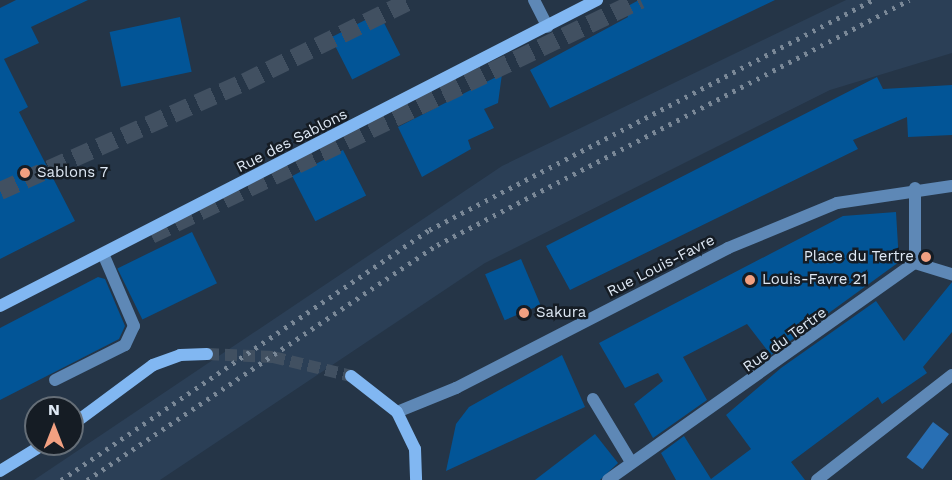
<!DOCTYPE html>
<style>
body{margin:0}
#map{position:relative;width:952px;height:480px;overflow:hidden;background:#253547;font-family:"Work Sans",sans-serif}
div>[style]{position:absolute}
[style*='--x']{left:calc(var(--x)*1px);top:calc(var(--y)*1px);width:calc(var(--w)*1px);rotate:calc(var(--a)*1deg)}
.built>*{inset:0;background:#2b3f56}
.water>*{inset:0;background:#286fb4;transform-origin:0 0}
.building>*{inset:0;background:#025597;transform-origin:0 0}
.secondary-tunnel>*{height:12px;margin-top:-6px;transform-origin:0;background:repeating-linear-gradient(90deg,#415061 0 12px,transparent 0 18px)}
.highway-tunnel>*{height:18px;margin-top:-9px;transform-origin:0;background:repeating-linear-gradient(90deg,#415061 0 18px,transparent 0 27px)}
.lane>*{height:12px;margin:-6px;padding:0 6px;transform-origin:6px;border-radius:6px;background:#5e88b6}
.street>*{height:12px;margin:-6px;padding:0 6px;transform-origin:6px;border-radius:6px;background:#5e88b6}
.secondary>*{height:12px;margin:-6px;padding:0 6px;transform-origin:6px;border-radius:6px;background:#81b7f2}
.rail>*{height:4.5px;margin-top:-2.25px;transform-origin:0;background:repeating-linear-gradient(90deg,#7a8897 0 3px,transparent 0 9px)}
.dots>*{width:16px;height:16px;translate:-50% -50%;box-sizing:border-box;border:3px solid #151c24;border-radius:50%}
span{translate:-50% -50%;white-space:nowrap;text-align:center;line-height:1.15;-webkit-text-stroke:5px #151c24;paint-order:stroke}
.street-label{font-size:15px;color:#dee8f4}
.poi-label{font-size:15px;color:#dee8f4}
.left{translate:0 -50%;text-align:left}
.right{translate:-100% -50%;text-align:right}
.north{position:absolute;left:24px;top:396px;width:60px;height:60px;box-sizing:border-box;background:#151c24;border:2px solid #656e77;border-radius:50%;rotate:0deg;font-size:16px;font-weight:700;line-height:24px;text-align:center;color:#dee8f4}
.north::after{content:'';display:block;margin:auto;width:21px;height:27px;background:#f2a081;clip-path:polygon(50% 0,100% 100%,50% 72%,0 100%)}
</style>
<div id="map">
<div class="built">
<div style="clip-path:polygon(846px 0,952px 0,952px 53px,830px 90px,485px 263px,160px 480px,34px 480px,502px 166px)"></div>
</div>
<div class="water">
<div style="left:933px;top:422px;width:20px;height:44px;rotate:37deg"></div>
</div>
<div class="building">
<div style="clip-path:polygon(16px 0,88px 0,31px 27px,39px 43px,4px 59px,28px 107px,19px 112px,75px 221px,0 259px,0 8px)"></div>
<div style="clip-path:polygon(639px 0,775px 0,550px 108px,530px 70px,628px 17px,624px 8px)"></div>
<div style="left:379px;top:13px;width:47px;height:54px;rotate:63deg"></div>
<div style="left:180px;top:17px;width:56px;height:72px;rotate:78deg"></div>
<div style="clip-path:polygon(502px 74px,498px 103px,484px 109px,494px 128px,468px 140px,471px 149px,422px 177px,398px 127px)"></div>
<div style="clip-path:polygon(877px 77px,883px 89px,952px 85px,952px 135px,908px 137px,907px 117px,853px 140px,858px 149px,570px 290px,546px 246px)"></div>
<div style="left:343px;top:150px;width:51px;height:57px;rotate:63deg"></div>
<div style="clip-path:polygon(896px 212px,899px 262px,771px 355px,747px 324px,683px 357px,707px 400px,653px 438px,634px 404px,663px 381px,658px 373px,625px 388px,599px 343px,843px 216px)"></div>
<div style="left:192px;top:232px;width:57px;height:83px;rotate:64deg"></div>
<div style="left:521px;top:259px;width:50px;height:39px;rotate:67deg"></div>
<div style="clip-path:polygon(98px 277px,105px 279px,125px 326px,119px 339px,0 400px,0 328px)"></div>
<div style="clip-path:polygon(952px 282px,952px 332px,923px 367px,927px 373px,882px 404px,878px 397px,791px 462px,805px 480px,676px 480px,661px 453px,684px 436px,711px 479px,751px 449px,726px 415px,781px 368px,876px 301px,904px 341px)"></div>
<div style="clip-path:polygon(562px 355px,585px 407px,446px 471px,456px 424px,469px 407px)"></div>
<div style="clip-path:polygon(595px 434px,618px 463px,600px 480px,535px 480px)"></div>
</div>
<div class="secondary-tunnel">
<div style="--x:207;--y:354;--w:66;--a:2.6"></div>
<div style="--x:273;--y:357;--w:80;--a:13.7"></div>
</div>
<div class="highway-tunnel">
<div style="--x:0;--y:191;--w:268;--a:-24"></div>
<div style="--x:245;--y:82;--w:186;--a:-26.2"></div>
<div style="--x:151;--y:235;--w:543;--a:-25.67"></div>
</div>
<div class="lane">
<div style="--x:55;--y:380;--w:78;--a:-26.6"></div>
<div style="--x:125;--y:345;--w:21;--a:-65"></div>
<div style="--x:134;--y:326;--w:76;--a:-113.2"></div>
<div style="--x:593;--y:399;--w:74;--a:58.9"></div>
<div style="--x:817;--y:480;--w:171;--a:-37.9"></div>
</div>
<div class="street">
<div style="--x:534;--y:0;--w:30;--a:63"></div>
<div style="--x:915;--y:263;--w:39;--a:17"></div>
<div style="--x:397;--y:412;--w:64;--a:-22.1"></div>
<div style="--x:456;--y:388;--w:306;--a:-27.2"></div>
<div style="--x:728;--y:248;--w:118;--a:-22.4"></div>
<div style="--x:837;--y:203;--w:116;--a:-8.4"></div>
<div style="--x:608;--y:480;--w:376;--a:-35.3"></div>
<div style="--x:915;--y:263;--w:75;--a:-90"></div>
</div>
<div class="secondary">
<div style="--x:0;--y:306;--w:671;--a:-27.14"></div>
<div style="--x:351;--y:376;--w:58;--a:38"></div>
<div style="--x:397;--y:412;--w:41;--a:64.1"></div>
<div style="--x:415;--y:449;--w:31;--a:88"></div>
<div style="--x:72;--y:425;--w:101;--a:-36.5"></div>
<div style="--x:153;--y:365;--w:29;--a:-20"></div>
<div style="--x:180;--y:355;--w:27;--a:-2"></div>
<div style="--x:0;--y:471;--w:52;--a:-31.5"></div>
</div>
<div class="rail">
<div style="--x:61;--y:480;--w:445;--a:-34.2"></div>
<div style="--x:429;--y:230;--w:499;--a:-27.4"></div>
<div style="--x:87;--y:480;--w:422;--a:-33.9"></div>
<div style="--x:437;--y:245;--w:532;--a:-27.43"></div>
</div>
<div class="dots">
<div style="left:25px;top:173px;background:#f2a081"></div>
<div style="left:926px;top:257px;background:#f2a081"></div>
<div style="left:750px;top:280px;background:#f2a081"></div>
<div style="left:524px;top:313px;background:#f2a081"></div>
</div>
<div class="street-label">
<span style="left:292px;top:141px;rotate:-27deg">Rue des Sablons</span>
<span style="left:661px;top:266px;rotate:-27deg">Rue Louis-Favre</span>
<span style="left:785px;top:340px;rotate:-36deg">Rue du Tertre</span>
</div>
<div class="poi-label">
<span class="left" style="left:37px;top:173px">Sablons 7</span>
<span class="right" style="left:914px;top:257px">Place du Tertre</span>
<span class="left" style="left:762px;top:280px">Louis-Favre 21</span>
<span class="left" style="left:536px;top:313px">Sakura</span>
</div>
<div class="north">N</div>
</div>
